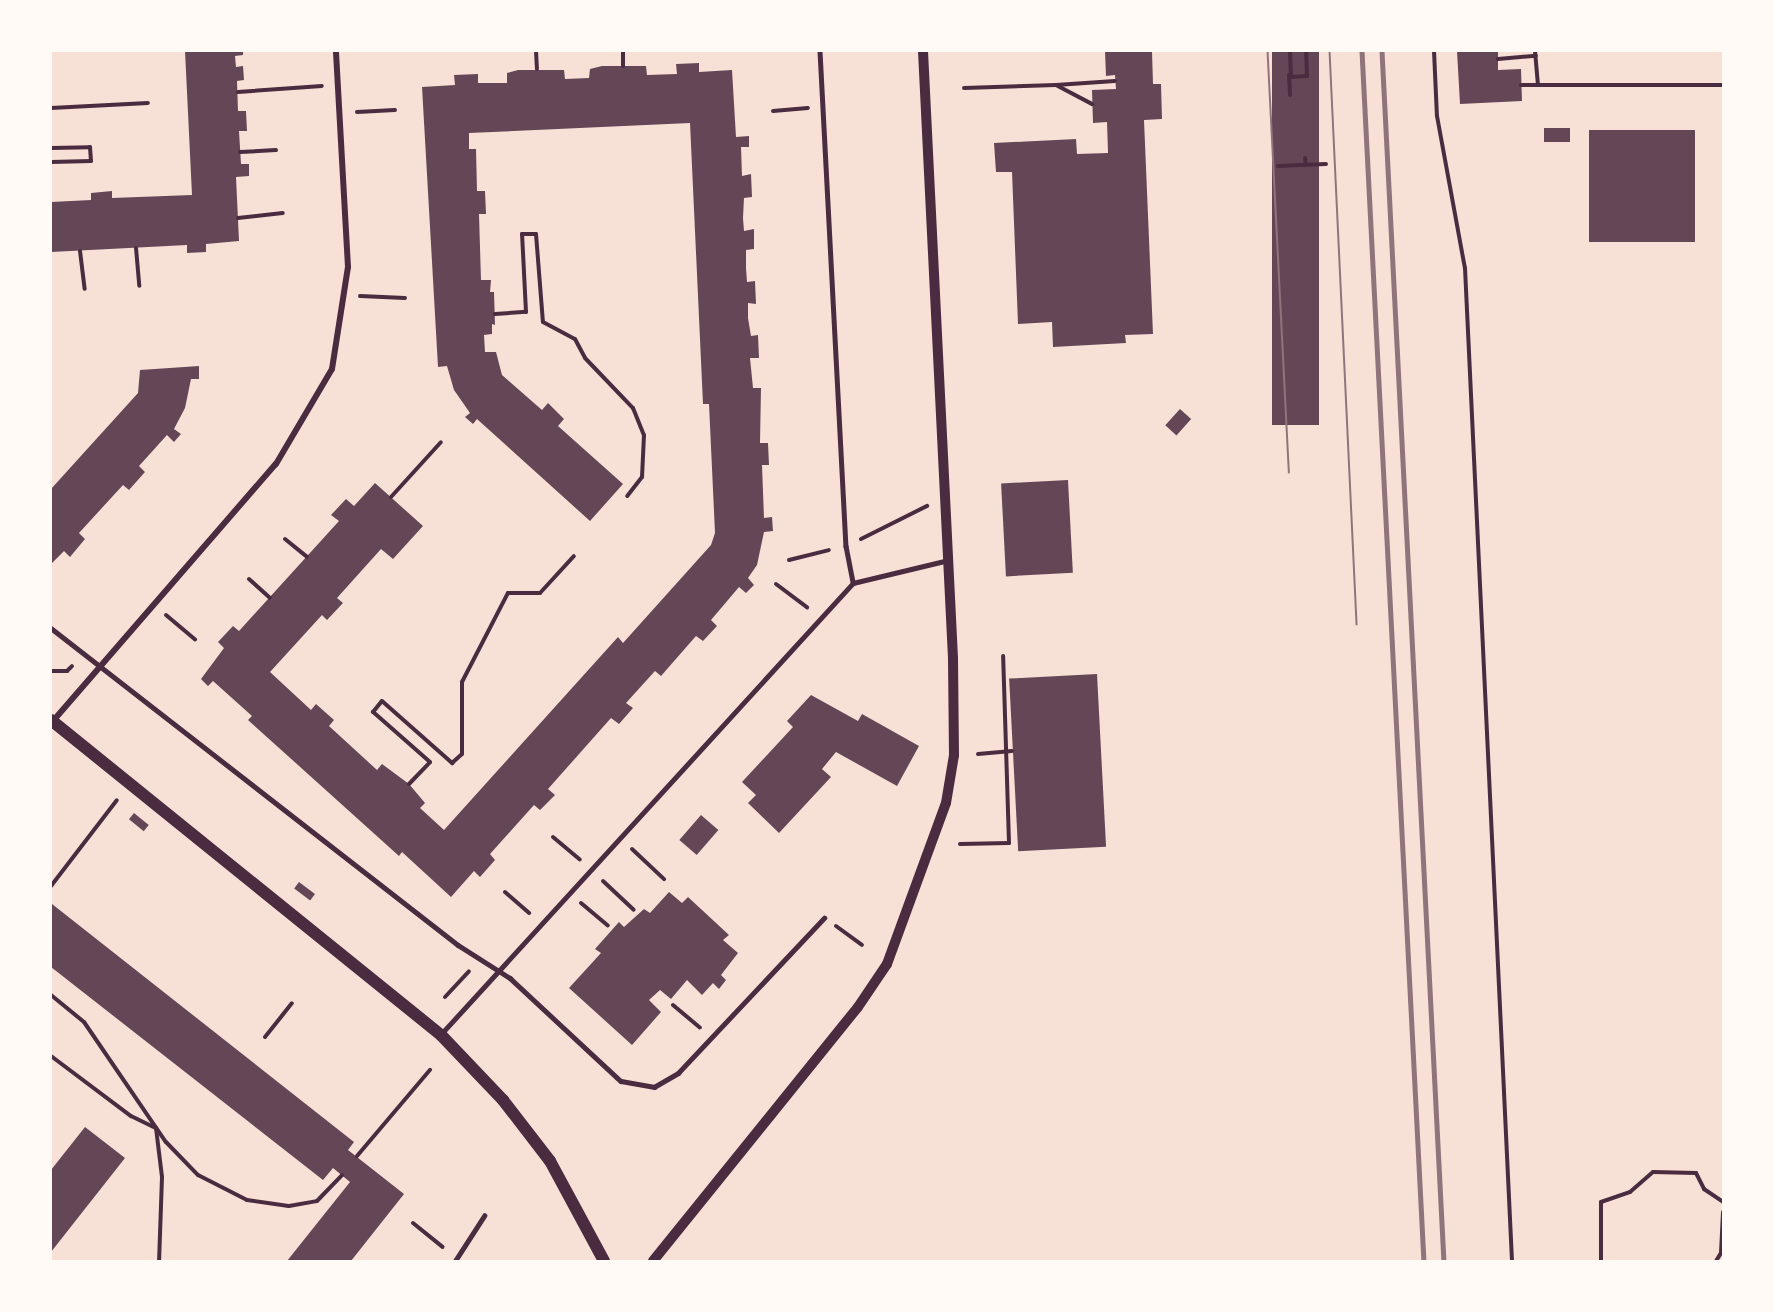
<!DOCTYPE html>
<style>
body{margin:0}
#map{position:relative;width:1774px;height:1312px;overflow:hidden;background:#f7e1d7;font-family:"Work Sans",sans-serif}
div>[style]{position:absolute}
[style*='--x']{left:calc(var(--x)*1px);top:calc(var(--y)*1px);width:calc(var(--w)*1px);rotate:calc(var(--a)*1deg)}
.building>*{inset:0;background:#644757;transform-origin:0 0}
.path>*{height:4px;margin:-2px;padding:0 2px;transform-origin:2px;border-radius:2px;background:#4a2c40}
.service>*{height:4.5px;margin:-2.25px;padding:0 2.25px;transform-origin:2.25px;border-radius:2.25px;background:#4a2c40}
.minor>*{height:6px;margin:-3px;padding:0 3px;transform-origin:3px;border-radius:3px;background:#4a2c40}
.tertiary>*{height:10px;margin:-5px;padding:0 5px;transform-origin:5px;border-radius:5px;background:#4a2c40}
.secondary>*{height:12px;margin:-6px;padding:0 6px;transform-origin:6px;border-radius:6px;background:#4a2c40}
.tram>*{height:1.5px;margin:-0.75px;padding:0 0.75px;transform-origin:0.75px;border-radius:0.75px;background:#8f747c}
.rail>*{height:4.5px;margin:-2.25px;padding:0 2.25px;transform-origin:2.25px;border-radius:2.25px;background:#8f747c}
span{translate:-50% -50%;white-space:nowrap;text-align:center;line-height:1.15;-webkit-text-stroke:6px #fffaf5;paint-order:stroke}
.frame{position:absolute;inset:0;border:52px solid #fffaf5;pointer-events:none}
</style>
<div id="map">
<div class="building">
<div style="clip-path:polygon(185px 51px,243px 51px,243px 55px,235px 56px,236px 67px,243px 66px,244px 80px,237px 81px,238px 111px,246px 111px,247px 131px,239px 131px,241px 164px,249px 164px,249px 176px,236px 177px,239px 241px,206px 244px,206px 252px,187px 253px,187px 245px,51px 252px,51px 202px,91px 200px,91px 193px,112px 191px,112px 198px,192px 195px)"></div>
<div style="clip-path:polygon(1105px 51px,1152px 51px,1153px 84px,1161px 84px,1162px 119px,1144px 120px,1153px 334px,1125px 335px,1126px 343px,1053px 347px,1052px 322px,1018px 324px,1012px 172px,996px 172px,994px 143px,1076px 139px,1077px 154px,1108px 153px,1107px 122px,1093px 123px,1092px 90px,1116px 89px,1115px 75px,1106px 76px)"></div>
<div style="left:1272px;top:51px;width:47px;height:374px"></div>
<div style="clip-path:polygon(1457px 51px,1498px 51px,1498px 70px,1521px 69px,1522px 101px,1460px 104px)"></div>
<div style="clip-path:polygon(699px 63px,699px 72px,732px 70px,736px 137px,749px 136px,749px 147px,741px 147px,742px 176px,751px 174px,752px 197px,744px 198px,743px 218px,744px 231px,754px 229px,754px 249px,746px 250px,746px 268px,747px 282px,755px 281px,756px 304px,748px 303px,748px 318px,751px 336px,758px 335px,759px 358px,750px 358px,753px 388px,761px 388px,760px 443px,768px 443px,769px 465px,762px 465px,764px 518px,772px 517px,773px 531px,764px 532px,757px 565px,748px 578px,754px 585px,746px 593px,739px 587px,711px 620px,717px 626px,703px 641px,696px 636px,661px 676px,655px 671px,626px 703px,633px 708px,619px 724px,611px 718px,548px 789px,555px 795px,540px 810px,534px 805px,490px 854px,495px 860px,480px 877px,474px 871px,451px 897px,402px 852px,399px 856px,248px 720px,252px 716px,213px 681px,208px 686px,201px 679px,224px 648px,218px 642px,233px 626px,239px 631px,339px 521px,331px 515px,346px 499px,354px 506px,375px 483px,423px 526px,393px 559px,381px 549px,337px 598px,343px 603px,327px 620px,322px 615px,270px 672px,311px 710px,316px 704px,334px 720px,329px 726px,377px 770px,382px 764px,409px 784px,425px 803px,420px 808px,444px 830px,618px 637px,623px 643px,711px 545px,715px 533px,709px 404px,703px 404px,690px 123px,469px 133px,469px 149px,476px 149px,477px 191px,485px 191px,486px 214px,479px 214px,481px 280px,491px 280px,490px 292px,494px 292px,495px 325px,492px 324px,492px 334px,484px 335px,485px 352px,496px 352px,502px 375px,542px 410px,548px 403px,564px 419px,558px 426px,623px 484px,590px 521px,477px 419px,473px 424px,465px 417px,470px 413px,454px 390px,447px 366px,438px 367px,422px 87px,455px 85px,454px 75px,478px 74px,478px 83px,507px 83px,507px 73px,518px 70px,564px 70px,565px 79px,589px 78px,590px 69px,602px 66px,646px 66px,647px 75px,677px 74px,676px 64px)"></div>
<div style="left:1570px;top:128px;width:14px;height:26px;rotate:90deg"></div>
<div style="left:1589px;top:130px;width:106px;height:112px"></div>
<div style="clip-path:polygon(199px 366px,199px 379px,191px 379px,185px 408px,174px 429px,181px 434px,174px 442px,167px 435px,139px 466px,145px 472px,129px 490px,123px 485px,79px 533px,85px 539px,70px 557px,64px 551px,51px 564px,51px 489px,138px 393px,140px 370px)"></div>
<div style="left:1180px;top:409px;width:15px;height:22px;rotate:42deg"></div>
<div style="left:1068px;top:480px;width:93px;height:67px;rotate:87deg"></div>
<div style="left:1097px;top:674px;width:173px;height:88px;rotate:87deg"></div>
<div style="clip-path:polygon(811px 695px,858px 721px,862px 714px,919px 746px,897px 786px,836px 752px,822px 769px,831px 777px,779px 833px,748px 803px,756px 795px,742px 782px,793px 727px,787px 721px)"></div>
<div style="left:134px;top:813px;width:19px;height:8px;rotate:39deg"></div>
<div style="left:701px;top:815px;width:23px;height:33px;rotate:41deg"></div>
<div style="left:299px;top:882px;width:20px;height:8px;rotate:37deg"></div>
<div style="clip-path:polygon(669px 892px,682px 903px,688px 897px,729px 935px,723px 940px,738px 953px,721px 975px,726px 980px,719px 989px,713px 983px,702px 995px,687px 980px,671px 999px,660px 990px,649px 1000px,661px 1012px,632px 1045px,569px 988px,601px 953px,595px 949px,619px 922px,624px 927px,644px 909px,650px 913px)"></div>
<div style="clip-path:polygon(52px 904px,354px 1142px,348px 1150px,404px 1194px,351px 1261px,287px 1261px,350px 1182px,333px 1168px,323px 1180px,51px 967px)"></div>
<div style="clip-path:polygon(85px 1127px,125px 1158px,51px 1252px,51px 1170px)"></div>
</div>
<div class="path">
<div style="--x:536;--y:51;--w:18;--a:87"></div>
<div style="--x:623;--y:51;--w:15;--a:90"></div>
<div style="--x:1290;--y:51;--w:26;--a:88"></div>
<div style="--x:1291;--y:77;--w:16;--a:-4"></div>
<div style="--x:1307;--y:76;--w:25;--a:-92"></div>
<div style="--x:1434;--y:51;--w:65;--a:87.4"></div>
<div style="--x:1437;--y:116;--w:155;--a:79.6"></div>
<div style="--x:1465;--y:268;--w:994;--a:87.29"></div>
<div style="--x:1535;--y:51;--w:32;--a:85"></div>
<div style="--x:1498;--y:59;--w:38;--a:-5"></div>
<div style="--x:1289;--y:75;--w:20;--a:87"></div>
<div style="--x:1056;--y:85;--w:59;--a:-3.9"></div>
<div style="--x:1521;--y:85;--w:202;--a:0"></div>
<div style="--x:964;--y:88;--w:92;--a:-1.9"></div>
<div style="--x:1056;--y:85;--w:41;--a:27.8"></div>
<div style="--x:238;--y:92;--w:84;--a:-4.1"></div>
<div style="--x:51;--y:108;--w:97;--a:-3"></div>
<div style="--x:773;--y:111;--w:35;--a:-5"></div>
<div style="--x:357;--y:112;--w:38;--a:-3"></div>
<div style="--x:51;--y:148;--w:39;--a:-1"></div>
<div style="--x:90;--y:147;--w:14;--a:86"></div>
<div style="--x:91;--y:161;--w:40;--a:178.6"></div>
<div style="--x:240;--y:152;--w:36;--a:-3"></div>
<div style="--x:1305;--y:158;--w:7;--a:82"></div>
<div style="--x:1278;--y:166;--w:48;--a:-2.4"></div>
<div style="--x:238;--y:218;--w:45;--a:-6.3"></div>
<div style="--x:136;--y:248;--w:38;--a:85"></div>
<div style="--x:80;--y:251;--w:38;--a:83"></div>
<div style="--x:360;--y:296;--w:45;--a:2.5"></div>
<div style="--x:495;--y:314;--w:31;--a:-4"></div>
<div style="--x:526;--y:312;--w:78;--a:-92.9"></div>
<div style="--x:522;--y:234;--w:14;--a:0"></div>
<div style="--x:536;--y:234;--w:88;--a:85.5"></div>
<div style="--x:543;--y:322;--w:36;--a:28"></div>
<div style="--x:575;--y:339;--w:21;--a:62"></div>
<div style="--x:585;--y:358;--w:69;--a:46.2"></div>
<div style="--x:633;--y:408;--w:29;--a:68"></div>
<div style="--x:644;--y:435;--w:42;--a:92.7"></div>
<div style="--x:642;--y:477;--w:24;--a:128"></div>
<div style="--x:391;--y:497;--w:74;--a:-47.7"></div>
<div style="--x:285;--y:539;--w:28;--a:39"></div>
<div style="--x:861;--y:539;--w:74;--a:-26.6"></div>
<div style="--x:789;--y:560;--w:41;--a:-14"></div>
<div style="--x:249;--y:579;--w:28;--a:42"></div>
<div style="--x:776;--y:584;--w:39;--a:37"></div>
<div style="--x:166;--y:615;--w:38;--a:40"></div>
<div style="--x:51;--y:671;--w:16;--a:0"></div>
<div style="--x:67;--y:671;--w:7;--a:-45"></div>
<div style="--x:978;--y:754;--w:34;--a:-5"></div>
<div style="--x:409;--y:784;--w:30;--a:-46"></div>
<div style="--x:430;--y:762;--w:76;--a:-138.7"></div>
<div style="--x:373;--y:712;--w:14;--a:-51"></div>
<div style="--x:382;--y:701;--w:94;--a:41.5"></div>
<div style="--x:452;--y:763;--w:13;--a:-42"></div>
<div style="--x:462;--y:754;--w:72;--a:-90"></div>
<div style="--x:462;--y:682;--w:100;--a:-62.7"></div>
<div style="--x:508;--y:593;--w:32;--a:0"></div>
<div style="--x:540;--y:593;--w:50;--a:-47.4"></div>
<div style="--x:553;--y:837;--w:35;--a:40"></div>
<div style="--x:960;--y:844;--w:49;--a:-1.2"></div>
<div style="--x:1009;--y:843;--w:187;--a:-91.8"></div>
<div style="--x:632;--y:849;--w:44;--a:43.2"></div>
<div style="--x:603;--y:881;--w:42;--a:43.1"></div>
<div style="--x:51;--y:886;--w:108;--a:-52.5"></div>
<div style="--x:505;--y:892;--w:32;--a:41"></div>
<div style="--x:581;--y:903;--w:35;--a:40"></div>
<div style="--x:836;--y:926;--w:32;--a:36"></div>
<div style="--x:51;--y:995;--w:43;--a:39.3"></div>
<div style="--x:84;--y:1022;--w:145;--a:55.7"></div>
<div style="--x:166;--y:1142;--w:46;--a:45.9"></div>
<div style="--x:198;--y:1175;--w:55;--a:27"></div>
<div style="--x:247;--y:1200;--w:42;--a:8.1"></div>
<div style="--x:289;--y:1206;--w:28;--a:-10"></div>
<div style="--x:317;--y:1201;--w:36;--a:-46"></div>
<div style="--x:445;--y:997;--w:35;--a:-47"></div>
<div style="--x:673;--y:1005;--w:35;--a:40"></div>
<div style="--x:265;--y:1037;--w:43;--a:-51.5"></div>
<div style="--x:51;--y:1056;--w:100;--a:36.9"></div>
<div style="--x:131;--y:1116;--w:28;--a:26"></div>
<div style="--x:156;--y:1128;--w:49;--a:83"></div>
<div style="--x:162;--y:1177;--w:84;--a:92"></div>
<div style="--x:357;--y:1156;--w:113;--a:-49.7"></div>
<div style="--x:413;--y:1223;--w:38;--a:39"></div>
<div style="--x:1601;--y:1261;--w:59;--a:-90"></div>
<div style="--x:1601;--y:1202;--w:31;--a:-19"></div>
<div style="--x:1630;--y:1192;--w:30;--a:-41"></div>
<div style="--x:1653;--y:1172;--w:43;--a:1.3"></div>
<div style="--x:1696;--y:1173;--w:18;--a:63"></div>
<div style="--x:1704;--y:1189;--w:23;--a:34"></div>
<div style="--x:1716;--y:1261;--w:9;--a:-58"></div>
<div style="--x:1721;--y:1253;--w:41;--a:-87.2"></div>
</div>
<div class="service">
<div style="--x:820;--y:51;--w:496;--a:87"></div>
<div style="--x:846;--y:546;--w:38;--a:79"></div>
<div style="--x:51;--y:628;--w:516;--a:37.91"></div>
<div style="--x:458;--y:945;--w:62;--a:32.4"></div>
<div style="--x:510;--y:978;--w:151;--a:42.9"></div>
<div style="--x:621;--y:1081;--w:34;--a:10"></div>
<div style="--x:654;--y:1087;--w:28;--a:-30"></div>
<div style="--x:678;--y:1073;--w:213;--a:-46.7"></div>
<div style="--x:442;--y:1033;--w:609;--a:-47.59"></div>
<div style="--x:853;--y:583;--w:99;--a:-13.5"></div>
<div style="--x:455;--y:1261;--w:54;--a:-57.2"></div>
</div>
<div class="minor">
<div style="--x:53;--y:721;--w:340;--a:-49.1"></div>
<div style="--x:276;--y:464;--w:110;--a:-59.5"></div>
<div style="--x:332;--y:369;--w:103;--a:-81.1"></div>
<div style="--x:348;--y:267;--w:216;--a:-93.2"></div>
</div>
<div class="tertiary">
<div style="--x:653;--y:1261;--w:326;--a:-51.1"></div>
<div style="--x:858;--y:1007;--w:52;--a:-56"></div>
<div style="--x:887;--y:964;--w:171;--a:-69.9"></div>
<div style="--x:946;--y:803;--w:49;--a:-80.5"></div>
<div style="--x:954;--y:755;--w:97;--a:-90.6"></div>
<div style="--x:953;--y:658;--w:608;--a:-92.83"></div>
</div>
<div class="secondary">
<div style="--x:51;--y:720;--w:501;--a:38.93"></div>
<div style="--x:441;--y:1035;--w:90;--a:46.4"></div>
<div style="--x:503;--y:1100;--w:77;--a:52.4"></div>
<div style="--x:550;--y:1161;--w:114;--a:61.6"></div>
</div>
<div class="tram">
<div style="--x:1268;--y:51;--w:422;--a:87.1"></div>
<div style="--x:1330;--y:51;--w:574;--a:87.3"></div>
</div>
<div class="rail">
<div style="--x:1362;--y:51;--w:1212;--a:87.07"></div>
<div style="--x:1382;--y:51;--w:1212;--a:87.07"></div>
</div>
<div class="frame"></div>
</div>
